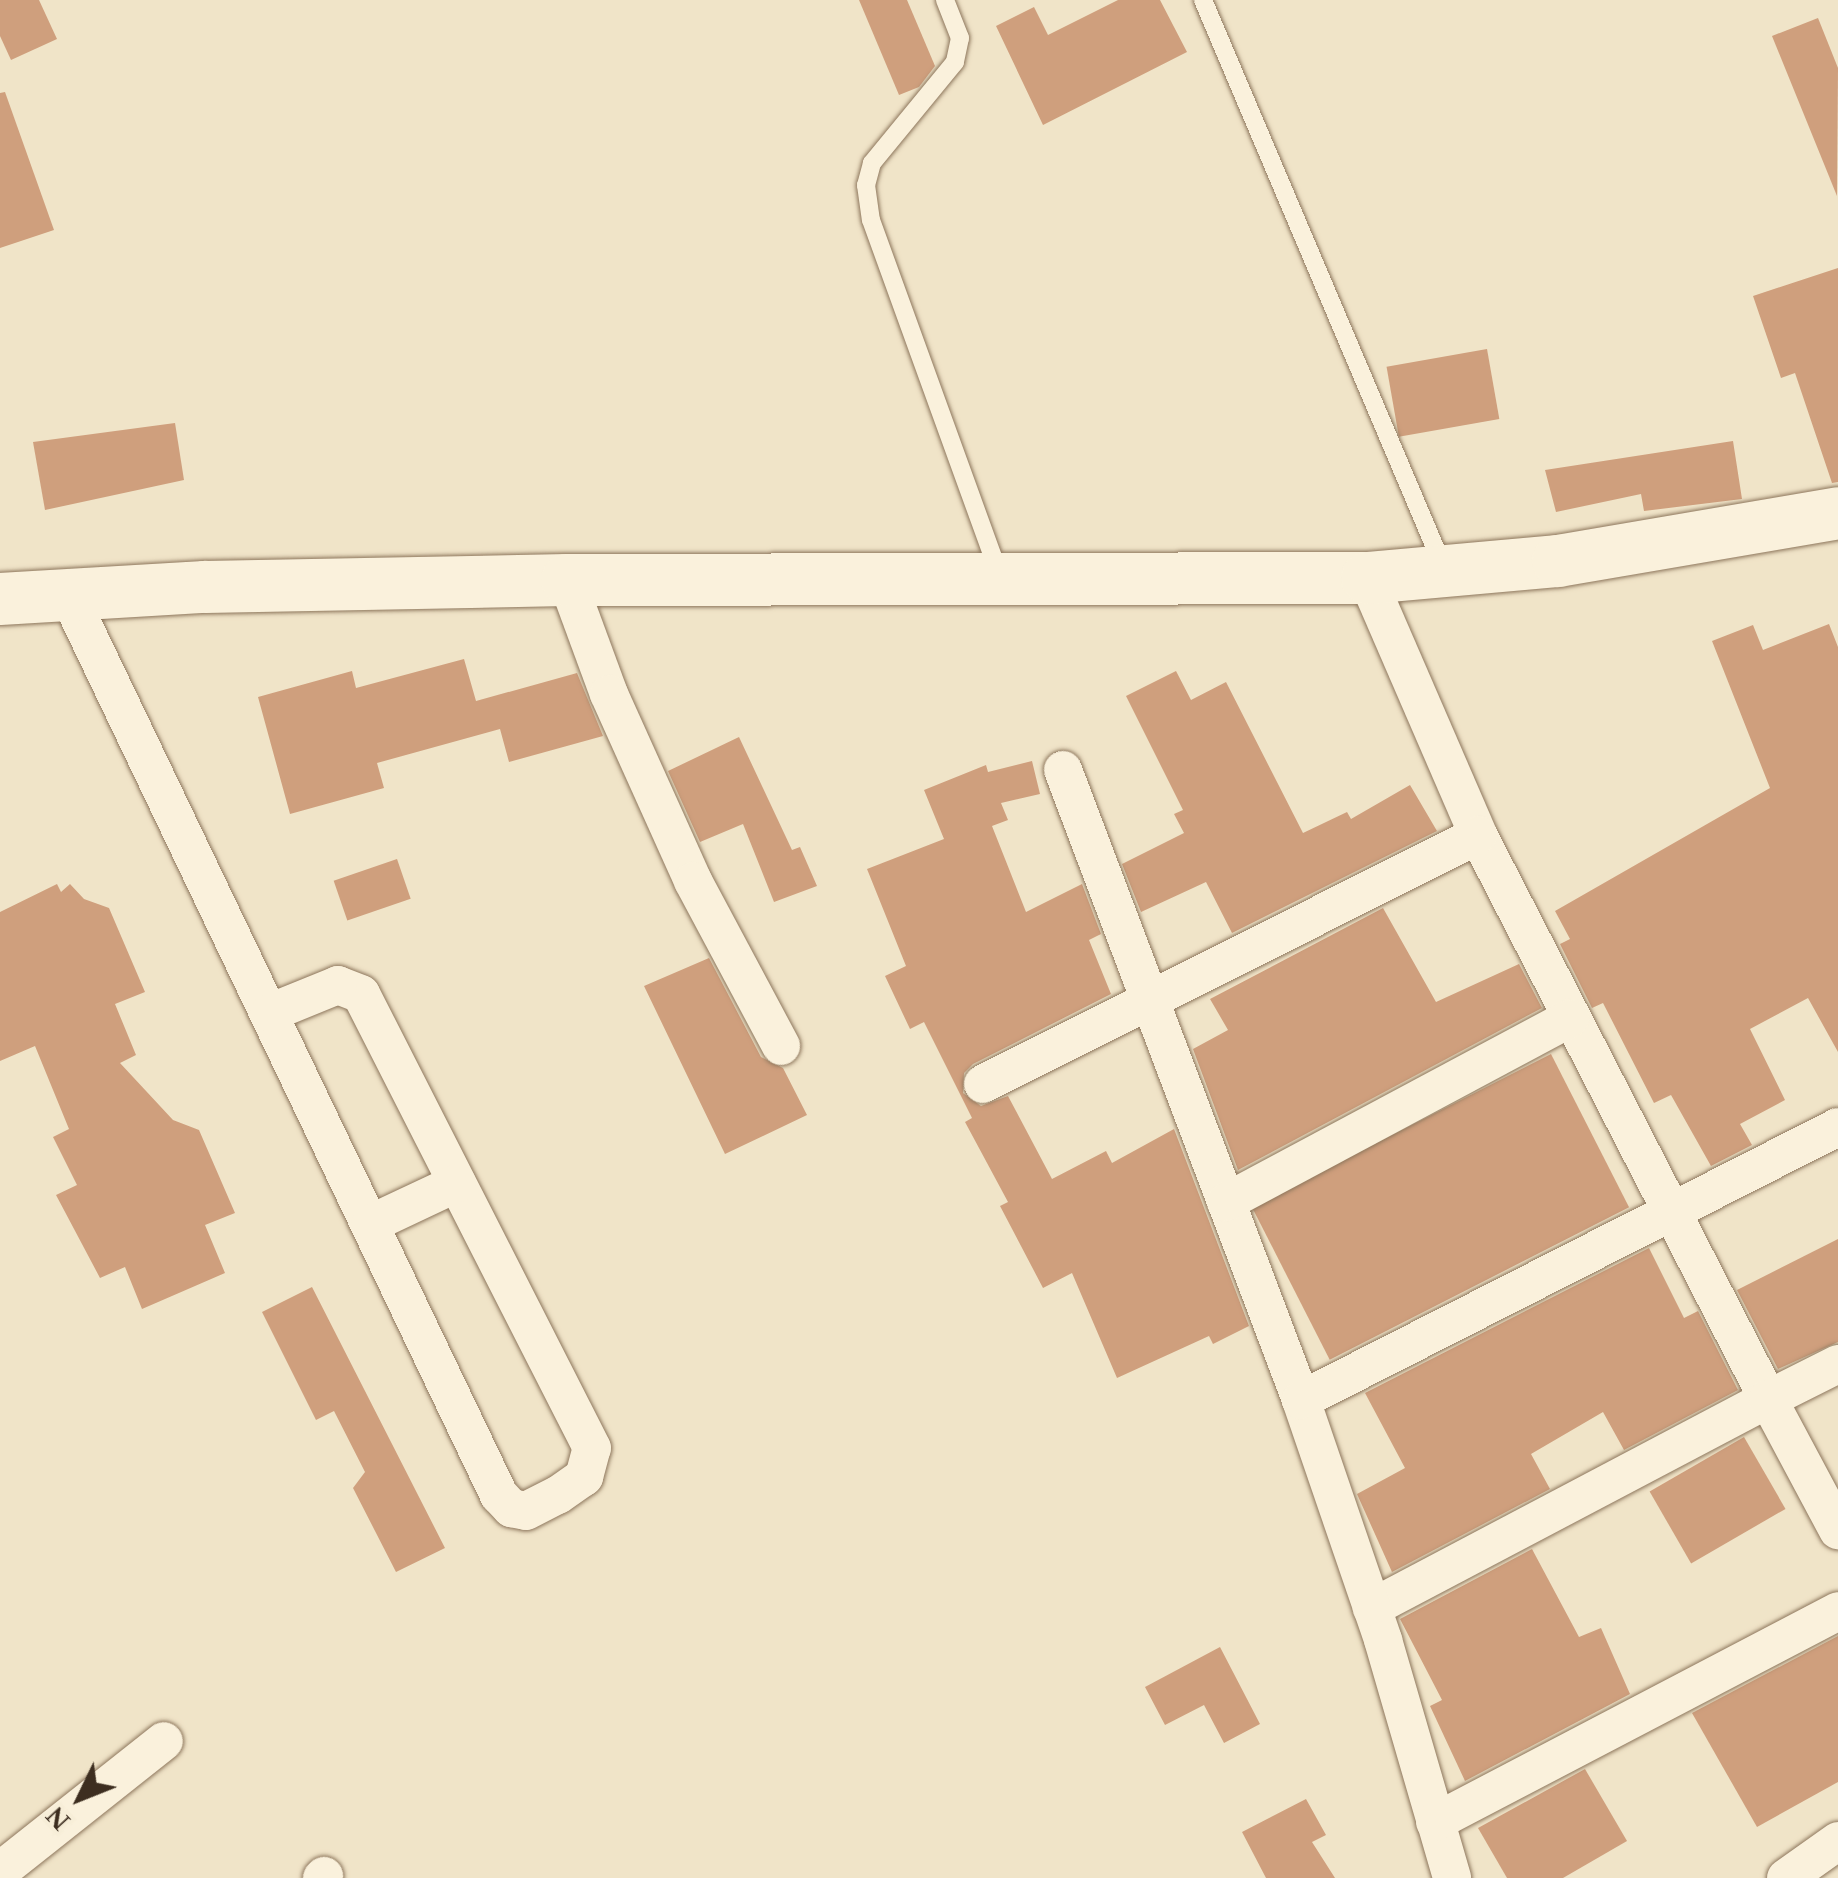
<!DOCTYPE html>
<style>
body{margin:0}
#map{position:relative;width:1838px;height:1878px;overflow:hidden;background:#f0e4c8;font-family:Georgia,serif}
div>[style]{position:absolute}
[style*='--x']{left:calc(var(--x)*1px);top:calc(var(--y)*1px);width:calc(var(--w)*1px);rotate:calc(var(--a)*1deg)}
.building>*{inset:0;background:#cf9f7d;transform-origin:0 0}
.roads{filter:drop-shadow(0 0 2px #8d765c) drop-shadow(0 0 2px #8d765c)}
.service>*{height:18px;margin:-9px;padding:0 9px;transform-origin:9px;border-radius:9px;background:#faf1dc}
.minor>*{height:38px;margin:-19px;padding:0 19px;transform-origin:19px;border-radius:19px;background:#faf1dc}
.secondary>*{height:52px;margin:-26px;padding:0 26px;transform-origin:26px;border-radius:26px;background:#faf1dc}
span{translate:-50% -50%;white-space:nowrap;text-align:center;line-height:1.15;-webkit-text-stroke:10px #f7eed8;paint-order:stroke}
.north{position:absolute;left:30px;top:1748px;width:100px;height:100px;-webkit-text-stroke:8px #f7eed8;paint-order:stroke;rotate:227deg;font-size:28px;font-weight:700;line-height:40px;text-align:center;color:#3d2e20}
.north::after{content:'';display:block;margin:auto;width:35px;height:45px;background:#3d2e20;clip-path:polygon(50% 0,100% 100%,50% 72%,0 100%)}
</style>
<div id="map">
<div class="building">
<div style="clip-path:polygon(0 0,39px 0,57px 39px,11px 60px,0 36px)"></div>
<div style="clip-path:polygon(859px 0,907px 0,935px 66px,919px 87px,899px 95px)"></div>
<div style="clip-path:polygon(1118px 0,1160px 0,1187px 52px,1043px 125px,996px 26px,1034px 7px,1048px 35px)"></div>
<div style="clip-path:polygon(1818px 18px,1838px 68px,1837px 196px,1772px 36px)"></div>
<div style="clip-path:polygon(5px 92px,54px 230px,0 248px,0 93px)"></div>
<div style="clip-path:polygon(1838px 268px,1838px 482px,1832px 483px,1795px 373px,1781px 378px,1753px 296px)"></div>
<div style="left:1487px;top:349px;width:71px;height:102px;rotate:80deg"></div>
<div style="clip-path:polygon(175px 423px,184px 480px,45px 510px,33px 442px)"></div>
<div style="clip-path:polygon(1733px 441px,1742px 499px,1644px 511px,1641px 494px,1556px 512px,1545px 470px)"></div>
<div style="clip-path:polygon(1829px 624px,1838px 647px,1838px 1052px,1808px 998px,1750px 1029px,1785px 1100px,1740px 1124px,1752px 1145px,1711px 1166px,1671px 1095px,1654px 1103px,1603px 1003px,1592px 1008px,1560px 944px,1570px 939px,1555px 911px,1770px 788px,1712px 641px,1753px 625px,1763px 650px)"></div>
<div style="clip-path:polygon(464px 659px,476px 701px,577px 673px,603px 736px,509px 762px,500px 729px,377px 763px,384px 788px,290px 814px,258px 697px,352px 671px,356px 688px)"></div>
<div style="clip-path:polygon(1176px 671px,1191px 700px,1226px 682px,1303px 833px,1347px 812px,1351px 819px,1410px 785px,1437px 831px,1232px 933px,1206px 882px,1141px 912px,1122px 864px,1184px 833px,1174px 814px,1183px 810px,1126px 696px)"></div>
<div style="clip-path:polygon(739px 737px,792px 850px,800px 847px,817px 886px,774px 902px,743px 824px,700px 842px,668px 771px)"></div>
<div style="clip-path:polygon(1032px 761px,1040px 794px,1001px 803px,1008px 820px,992px 826px,1026px 912px,1082px 884px,1101px 934px,1089px 940px,1111px 994px,973px 1064px,964px 1073px,963px 1093px,981px 1106px,1008px 1096px,1052px 1179px,1106px 1151px,1112px 1163px,1174px 1129px,1249px 1326px,1213px 1344px,1209px 1336px,1117px 1378px,1072px 1273px,1043px 1288px,1000px 1206px,1008px 1202px,965px 1122px,972px 1118px,924px 1022px,910px 1029px,885px 976px,906px 966px,867px 869px,944px 839px,924px 790px,986px 765px,988px 772px)"></div>
<div style="left:397px;top:859px;width:42px;height:67px;rotate:71deg"></div>
<div style="clip-path:polygon(57px 884px,61px 892px,70px 884px,84px 899px,109px 908px,145px 992px,115px 1004px,136px 1055px,120px 1063px,173px 1120px,199px 1130px,235px 1213px,205px 1225px,225px 1273px,142px 1309px,125px 1267px,100px 1278px,56px 1195px,77px 1185px,53px 1137px,69px 1129px,35px 1046px,0 1061px,0 912px)"></div>
<div style="clip-path:polygon(1383px 908px,1436px 1002px,1519px 964px,1542px 1008px,1238px 1170px,1193px 1049px,1228px 1030px,1210px 999px)"></div>
<div style="clip-path:polygon(709px 958px,761px 1057px,783px 1068px,807px 1115px,725px 1154px,644px 986px)"></div>
<div style="left:1551px;top:1054px;width:172px;height:336px;rotate:63deg"></div>
<div style="clip-path:polygon(1838px 1239px,1838px 1342px,1778px 1369px,1737px 1290px)"></div>
<div style="clip-path:polygon(1649px 1248px,1684px 1318px,1698px 1311px,1738px 1390px,1624px 1450px,1603px 1412px,1531px 1454px,1550px 1489px,1392px 1572px,1357px 1494px,1405px 1468px,1365px 1393px)"></div>
<div style="clip-path:polygon(312px 1287px,445px 1548px,396px 1572px,353px 1488px,365px 1472px,334px 1411px,316px 1420px,262px 1312px)"></div>
<div style="left:1744px;top:1437px;width:83px;height:109px;rotate:60deg"></div>
<div style="clip-path:polygon(1532px 1549px,1579px 1637px,1601px 1628px,1630px 1694px,1465px 1781px,1430px 1706px,1442px 1700px,1400px 1619px)"></div>
<div style="clip-path:polygon(1838px 1636px,1838px 1782px,1757px 1827px,1692px 1713px)"></div>
<div style="clip-path:polygon(1220px 1647px,1260px 1724px,1224px 1743px,1204px 1705px,1165px 1725px,1145px 1687px)"></div>
<div style="clip-path:polygon(1585px 1769px,1627px 1841px,1563px 1878px,1507px 1878px,1478px 1828px)"></div>
<div style="clip-path:polygon(1306px 1799px,1326px 1835px,1312px 1842px,1335px 1878px,1266px 1878px,1242px 1832px)"></div>
</div>
<div class="roads">
<div class="service">
<div style="--x:945;--y:0;--w:41;--a:68.5"></div>
<div style="--x:960;--y:38;--w:25;--a:102"></div>
<div style="--x:955;--y:62;--w:131;--a:129.4"></div>
<div style="--x:872;--y:163;--w:23;--a:105"></div>
<div style="--x:866;--y:185;--w:35;--a:82"></div>
<div style="--x:871;--y:220;--w:376;--a:70.1"></div>
<div style="--x:1203;--y:0;--w:613;--a:67.03"></div>
</div>
<div class="minor">
<div style="--x:1367;--y:578;--w:280;--a:66.6"></div>
<div style="--x:1478;--y:835;--w:634;--a:62.79"></div>
<div style="--x:1768;--y:1399;--w:448;--a:152.2"></div>
<div style="--x:567;--y:580;--w:121;--a:69.8"></div>
<div style="--x:609;--y:694;--w:205;--a:65.8"></div>
<div style="--x:693;--y:881;--w:187;--a:61.9"></div>
<div style="--x:68;--y:594;--w:999;--a:64.44"></div>
<div style="--x:499;--y:1495;--w:18;--a:47"></div>
<div style="--x:511;--y:1508;--w:15;--a:11"></div>
<div style="--x:526;--y:1511;--w:36;--a:-27"></div>
<div style="--x:558;--y:1495;--w:32;--a:-35"></div>
<div style="--x:584;--y:1477;--w:30;--a:-75"></div>
<div style="--x:592;--y:1448;--w:509;--a:-116.97"></div>
<div style="--x:361;--y:994;--w:25;--a:-159"></div>
<div style="--x:338;--y:985;--w:74;--a:157.9"></div>
<div style="--x:1063;--y:770;--w:673;--a:69.3"></div>
<div style="--x:1301;--y:1400;--w:254;--a:71.1"></div>
<div style="--x:1383;--y:1640;--w:248;--a:73.8"></div>
<div style="--x:983;--y:1084;--w:554;--a:-26.7"></div>
<div style="--x:1226;--y:1202;--w:390;--a:-28.1"></div>
<div style="--x:370;--y:1224;--w:96;--a:-25.2"></div>
<div style="--x:1838;--y:1364;--w:78;--a:153.4"></div>
<div style="--x:1768;--y:1399;--w:149;--a:61.9"></div>
<div style="--x:1301;--y:1400;--w:602;--a:-26.95"></div>
<div style="--x:1435;--y:1822;--w:455;--a:-27.6"></div>
<div style="--x:0;--y:1871;--w:209;--a:-38.4"></div>
<div style="--x:322;--y:1878;--w:3;--a:-45"></div>
<div style="--x:1786;--y:1878;--w:64;--a:-35.4"></div>
</div>
<div class="secondary">
<div style="--x:0;--y:599;--w:205;--a:-3.4"></div>
<div style="--x:205;--y:587;--w:362;--a:-1.1"></div>
<div style="--x:567;--y:580;--w:800;--a:-0.14"></div>
<div style="--x:1367;--y:578;--w:192;--a:-5.1"></div>
<div style="--x:1558;--y:561;--w:284;--a:-9.7"></div>
</div>
</div>
<div class="north">N</div>
</div>
